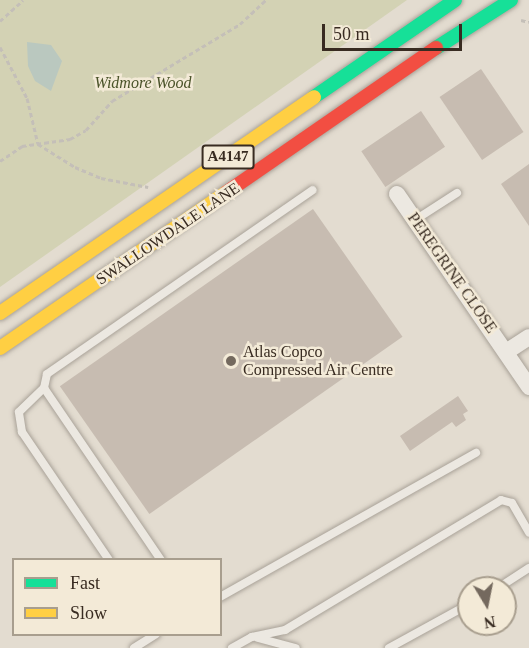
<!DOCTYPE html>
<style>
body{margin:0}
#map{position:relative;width:529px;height:648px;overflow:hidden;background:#e3dcd0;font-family:Georgia,serif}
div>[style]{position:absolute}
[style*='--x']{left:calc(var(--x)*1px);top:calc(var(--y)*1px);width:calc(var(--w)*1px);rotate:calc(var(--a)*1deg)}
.green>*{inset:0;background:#d3d2b4}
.water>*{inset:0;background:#bac8bf}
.building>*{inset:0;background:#c7bcb1;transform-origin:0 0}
.path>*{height:3px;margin-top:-1.5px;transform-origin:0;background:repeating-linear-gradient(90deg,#c4bfb8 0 4.5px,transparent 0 7.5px)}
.roads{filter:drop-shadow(0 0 2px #a9a298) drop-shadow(0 0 2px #a9a298)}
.lane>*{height:8px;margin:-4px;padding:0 4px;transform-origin:4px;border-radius:4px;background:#ece8e1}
.street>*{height:16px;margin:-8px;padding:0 8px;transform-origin:8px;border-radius:8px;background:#ece8e1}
.fast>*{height:14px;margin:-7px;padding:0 7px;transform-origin:7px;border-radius:7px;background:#16e098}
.slow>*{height:14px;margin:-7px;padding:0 7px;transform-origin:7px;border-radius:7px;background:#ffcf43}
.jam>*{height:14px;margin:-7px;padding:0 7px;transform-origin:7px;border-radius:7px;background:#f24e42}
.dots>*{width:16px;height:16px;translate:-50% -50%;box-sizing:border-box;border:3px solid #f3ead7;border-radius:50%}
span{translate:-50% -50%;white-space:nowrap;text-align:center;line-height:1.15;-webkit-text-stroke:5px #f3ead7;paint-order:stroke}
.shield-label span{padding:2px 4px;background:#f3ead7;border:2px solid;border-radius:4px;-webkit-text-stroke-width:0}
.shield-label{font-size:15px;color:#382b21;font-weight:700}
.park-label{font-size:16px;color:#4a5329;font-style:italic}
.street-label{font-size:16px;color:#382b21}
.poi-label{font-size:16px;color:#382b21}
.left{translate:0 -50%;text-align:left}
.legend{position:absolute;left:12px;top:558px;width:210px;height:78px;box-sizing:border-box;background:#f3ead7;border:2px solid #a89e8e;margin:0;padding:8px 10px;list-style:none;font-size:18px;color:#382b21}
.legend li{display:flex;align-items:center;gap:12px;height:30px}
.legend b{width:30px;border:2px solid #a89e8e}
.north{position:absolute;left:457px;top:576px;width:60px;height:60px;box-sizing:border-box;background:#f3ead7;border:2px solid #a89e8e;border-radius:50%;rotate:170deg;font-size:16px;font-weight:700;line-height:24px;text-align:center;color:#382b21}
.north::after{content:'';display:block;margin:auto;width:21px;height:27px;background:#74695e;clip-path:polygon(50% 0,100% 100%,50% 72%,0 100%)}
.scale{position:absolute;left:322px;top:24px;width:140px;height:27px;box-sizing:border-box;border:3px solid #382b21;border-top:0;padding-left:8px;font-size:18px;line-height:21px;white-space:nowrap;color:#382b21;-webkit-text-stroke:4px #f3ead7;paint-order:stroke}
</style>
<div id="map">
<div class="green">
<div style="clip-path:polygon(0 0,407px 0,0 287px)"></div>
</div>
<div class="water">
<div style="clip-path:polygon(27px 42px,51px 45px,62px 61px,51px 91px,35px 81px,28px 66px)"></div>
</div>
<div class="building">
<div style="left:481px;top:69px;width:76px;height:50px;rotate:56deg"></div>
<div style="left:421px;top:111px;width:43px;height:72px;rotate:56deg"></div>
<div style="clip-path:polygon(529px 164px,529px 226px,501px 184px)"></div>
<div style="left:313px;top:209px;width:156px;height:309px;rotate:55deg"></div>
<div style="clip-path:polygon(458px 396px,468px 411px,463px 414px,466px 420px,456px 427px,452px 422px,410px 451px,400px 436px)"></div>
</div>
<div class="path">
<div style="--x:521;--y:20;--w:8;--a:14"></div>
<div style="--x:0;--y:21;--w:31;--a:-42"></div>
<div style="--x:0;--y:47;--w:58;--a:62.1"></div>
<div style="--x:27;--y:98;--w:47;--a:76.6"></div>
<div style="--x:38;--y:144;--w:44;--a:31.9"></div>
<div style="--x:75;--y:167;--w:28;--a:23"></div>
<div style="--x:101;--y:178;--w:48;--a:10.8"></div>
<div style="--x:0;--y:161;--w:27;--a:-34"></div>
<div style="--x:22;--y:146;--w:49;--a:-8.3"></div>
<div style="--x:70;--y:139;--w:18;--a:-29"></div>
<div style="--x:86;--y:130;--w:39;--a:-48"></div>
<div style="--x:112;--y:101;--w:149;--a:-31"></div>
<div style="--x:240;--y:24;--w:35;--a:-43"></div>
</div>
<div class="roads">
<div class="lane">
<div style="--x:415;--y:220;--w:50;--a:-32.7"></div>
<div style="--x:44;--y:388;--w:208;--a:55.8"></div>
<div style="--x:109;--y:560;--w:155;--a:-124.2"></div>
<div style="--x:22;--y:432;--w:20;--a:-99"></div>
<div style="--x:19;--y:412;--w:35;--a:-44"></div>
<div style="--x:44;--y:388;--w:14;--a:-78"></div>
<div style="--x:47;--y:374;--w:323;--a:-34.7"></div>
<div style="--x:498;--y:588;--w:37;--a:-33"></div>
<div style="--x:220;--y:597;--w:294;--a:-29.4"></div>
<div style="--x:258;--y:638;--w:39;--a:15"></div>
<div style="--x:134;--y:648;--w:26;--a:-32"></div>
<div style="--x:232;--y:648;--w:23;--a:-29"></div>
<div style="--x:252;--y:637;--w:34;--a:-12"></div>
<div style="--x:285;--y:630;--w:252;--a:-31"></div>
<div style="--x:501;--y:500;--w:11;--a:15"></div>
<div style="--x:512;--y:503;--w:34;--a:60"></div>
<div style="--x:389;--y:648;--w:91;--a:-28.8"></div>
</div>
<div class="street">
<div style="--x:397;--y:194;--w:234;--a:55.6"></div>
<div style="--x:506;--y:352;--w:27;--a:-33"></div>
</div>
<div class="fast">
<div style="--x:436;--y:48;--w:89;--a:-32.6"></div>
<div style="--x:314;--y:97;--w:171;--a:-34.5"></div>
</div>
<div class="slow">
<div style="--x:0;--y:313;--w:381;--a:-34.5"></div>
<div style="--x:0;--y:348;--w:275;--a:-34.5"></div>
</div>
<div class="jam">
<div style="--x:227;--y:192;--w:254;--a:-34.6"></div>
</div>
</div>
<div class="dots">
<div style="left:231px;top:361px;background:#74695e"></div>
</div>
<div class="shield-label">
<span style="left:228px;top:157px">A4147</span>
</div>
<div class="park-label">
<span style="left:143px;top:83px">Widmore Wood</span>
</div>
<div class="street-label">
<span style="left:168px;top:234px;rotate:-34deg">SWALLOWDALE LANE</span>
<span style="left:452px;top:273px;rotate:55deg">PEREGRINE CLOSE</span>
</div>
<div class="poi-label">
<span class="left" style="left:243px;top:361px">Atlas Copco<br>Compressed Air Centre</span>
</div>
<ul class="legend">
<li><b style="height:8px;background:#16e098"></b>Fast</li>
<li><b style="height:8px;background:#ffcf43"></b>Slow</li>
</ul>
<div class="north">N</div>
<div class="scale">50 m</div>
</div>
